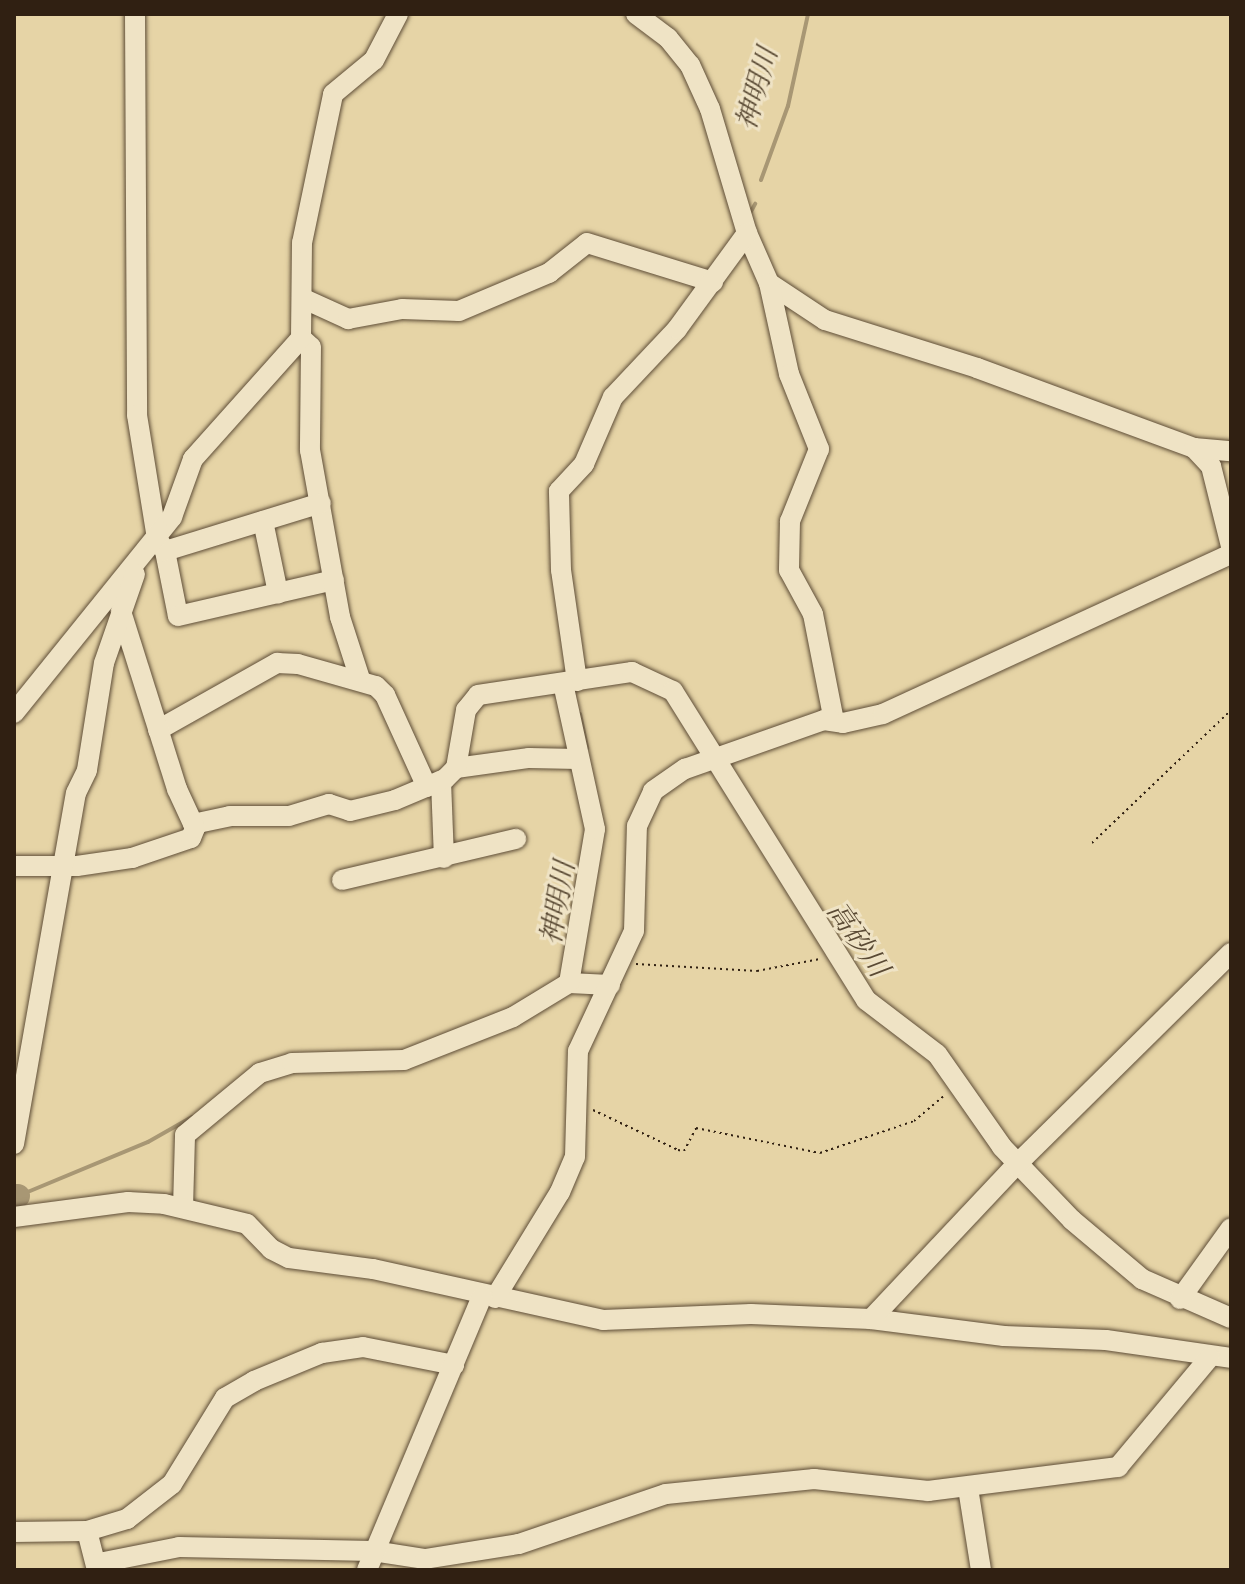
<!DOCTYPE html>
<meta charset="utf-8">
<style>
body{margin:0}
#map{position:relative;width:1245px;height:1584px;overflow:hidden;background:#e6d4a6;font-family:"Libre Bodoni","Noto Serif JP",serif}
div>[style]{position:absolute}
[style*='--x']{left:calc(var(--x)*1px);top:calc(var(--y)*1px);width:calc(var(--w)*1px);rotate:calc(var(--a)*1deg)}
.stream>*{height:4px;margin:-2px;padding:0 2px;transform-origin:2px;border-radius:2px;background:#a89774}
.river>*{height:24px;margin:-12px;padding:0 12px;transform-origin:12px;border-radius:12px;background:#a89774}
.path>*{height:2px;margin-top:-1px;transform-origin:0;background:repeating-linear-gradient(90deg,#302012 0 2px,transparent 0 6px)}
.roads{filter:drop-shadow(0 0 2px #5e4d37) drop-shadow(0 0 2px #5e4d37)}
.minor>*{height:20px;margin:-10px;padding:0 10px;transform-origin:10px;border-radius:10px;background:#efe3c5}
span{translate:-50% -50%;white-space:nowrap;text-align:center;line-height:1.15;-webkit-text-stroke:6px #efe3c5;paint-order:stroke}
.water-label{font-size:28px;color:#5a4a34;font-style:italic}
.frame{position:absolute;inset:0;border:16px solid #302012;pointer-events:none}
</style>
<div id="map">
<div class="stream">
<div style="--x:761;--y:180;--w:79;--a:-70"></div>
<div style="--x:788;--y:106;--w:94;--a:-77.7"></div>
<div style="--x:749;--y:215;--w:13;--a:-61"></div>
<div style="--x:580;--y:714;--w:35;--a:78"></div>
<div style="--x:18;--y:1196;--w:141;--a:-22.6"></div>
<div style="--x:148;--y:1142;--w:51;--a:-29.6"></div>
</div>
<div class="river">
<div style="--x:14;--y:1196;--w:4;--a:0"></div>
</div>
<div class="path">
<div style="--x:1092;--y:843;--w:192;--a:-43.7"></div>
<div style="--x:636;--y:964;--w:121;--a:3.3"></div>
<div style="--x:757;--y:971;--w:64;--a:-10.8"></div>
<div style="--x:593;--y:1110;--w:94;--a:25.2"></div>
<div style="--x:678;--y:1150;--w:6;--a:9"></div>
<div style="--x:684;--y:1151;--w:26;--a:-62"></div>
<div style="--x:696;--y:1128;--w:126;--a:11.4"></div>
<div style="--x:820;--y:1153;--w:99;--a:-18.8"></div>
<div style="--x:914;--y:1121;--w:38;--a:-40"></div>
</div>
<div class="roads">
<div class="minor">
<div style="--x:135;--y:14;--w:401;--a:89.7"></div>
<div style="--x:137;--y:415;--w:125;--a:80.8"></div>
<div style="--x:157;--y:538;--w:15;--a:58"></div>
<div style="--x:165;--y:551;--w:66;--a:78.7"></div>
<div style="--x:178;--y:616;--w:160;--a:-13"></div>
<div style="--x:636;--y:14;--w:40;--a:37"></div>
<div style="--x:668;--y:38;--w:35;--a:51"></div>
<div style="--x:690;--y:65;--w:48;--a:65.6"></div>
<div style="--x:710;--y:109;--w:129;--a:73.4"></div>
<div style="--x:747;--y:233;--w:55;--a:66.3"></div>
<div style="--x:769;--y:283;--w:67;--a:33.5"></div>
<div style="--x:825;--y:320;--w:159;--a:17.5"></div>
<div style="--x:977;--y:368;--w:231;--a:20.2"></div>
<div style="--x:1194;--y:448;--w:25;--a:47"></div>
<div style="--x:1211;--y:466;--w:82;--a:76"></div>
<div style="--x:769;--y:283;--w:93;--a:77.6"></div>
<div style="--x:789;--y:374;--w:81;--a:68.2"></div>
<div style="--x:819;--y:449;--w:78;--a:111.9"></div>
<div style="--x:790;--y:521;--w:49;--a:91.2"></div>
<div style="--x:789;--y:570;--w:50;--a:61.4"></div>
<div style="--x:813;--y:614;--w:109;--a:78.9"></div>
<div style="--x:302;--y:298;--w:51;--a:24.5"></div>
<div style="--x:348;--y:319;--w:55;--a:-10.5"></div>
<div style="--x:402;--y:309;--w:57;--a:2"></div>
<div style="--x:459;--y:311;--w:98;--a:-22.9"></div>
<div style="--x:549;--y:273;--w:48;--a:-38.3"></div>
<div style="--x:587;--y:243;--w:132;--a:17.2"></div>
<div style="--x:301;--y:338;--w:13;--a:42"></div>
<div style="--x:311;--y:347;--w:103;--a:90.6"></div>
<div style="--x:310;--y:450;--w:170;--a:79.8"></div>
<div style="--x:340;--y:617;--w:65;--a:72.1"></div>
<div style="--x:1194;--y:448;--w:37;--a:5"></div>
<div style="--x:263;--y:521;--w:74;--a:78.2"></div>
<div style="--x:165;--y:551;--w:163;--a:-17.1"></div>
<div style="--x:577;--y:681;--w:112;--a:-98.2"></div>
<div style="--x:561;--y:570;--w:79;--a:-91.5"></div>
<div style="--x:559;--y:491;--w:37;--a:-47"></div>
<div style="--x:584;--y:464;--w:73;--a:-66.6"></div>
<div style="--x:613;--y:397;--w:93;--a:-46.7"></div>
<div style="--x:677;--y:329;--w:119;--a:-53.9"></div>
<div style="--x:14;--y:713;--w:252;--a:-51.1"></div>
<div style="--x:172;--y:517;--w:62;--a:-70.1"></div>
<div style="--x:193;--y:459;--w:162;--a:-48.2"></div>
<div style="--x:301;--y:338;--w:95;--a:-89.4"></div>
<div style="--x:302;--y:243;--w:152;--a:-78.2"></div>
<div style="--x:333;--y:94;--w:53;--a:-39.7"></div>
<div style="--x:374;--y:60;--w:52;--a:-62.4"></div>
<div style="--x:158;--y:730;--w:137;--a:-29.4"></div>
<div style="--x:277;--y:663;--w:21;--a:3"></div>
<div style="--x:298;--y:664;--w:81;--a:15.8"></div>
<div style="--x:376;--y:686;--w:13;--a:45"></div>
<div style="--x:385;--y:695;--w:101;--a:65.5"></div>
<div style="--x:456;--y:768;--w:74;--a:-7.8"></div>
<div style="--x:529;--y:758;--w:49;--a:1.2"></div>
<div style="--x:441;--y:781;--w:77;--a:87.8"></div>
<div style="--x:193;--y:824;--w:38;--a:-12"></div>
<div style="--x:230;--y:816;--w:59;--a:0"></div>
<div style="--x:289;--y:816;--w:42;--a:-16.7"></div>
<div style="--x:329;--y:804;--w:22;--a:18"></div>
<div style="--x:350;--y:811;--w:46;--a:-13.7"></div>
<div style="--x:395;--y:800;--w:54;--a:-22.8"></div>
<div style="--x:445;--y:779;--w:16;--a:-45"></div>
<div style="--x:456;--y:768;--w:59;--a:-80.2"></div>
<div style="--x:466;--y:710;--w:19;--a:-51"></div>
<div style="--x:478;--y:695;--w:156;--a:-8.5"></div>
<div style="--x:632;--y:672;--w:45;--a:24.9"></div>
<div style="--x:673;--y:691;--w:364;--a:58"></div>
<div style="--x:866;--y:1000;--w:89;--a:37.3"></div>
<div style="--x:937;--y:1054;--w:113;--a:55"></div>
<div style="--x:1002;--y:1147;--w:101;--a:46.2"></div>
<div style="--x:1072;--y:1220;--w:92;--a:40.1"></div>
<div style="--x:1142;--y:1279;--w:97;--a:23.7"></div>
<div style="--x:14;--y:866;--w:63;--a:0"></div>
<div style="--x:77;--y:866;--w:56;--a:-8.3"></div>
<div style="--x:132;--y:858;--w:62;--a:-18.7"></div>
<div style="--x:191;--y:838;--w:11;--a:-68"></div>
<div style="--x:195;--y:828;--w:43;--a:-114.8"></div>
<div style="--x:177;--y:789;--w:187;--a:-107.5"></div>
<div style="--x:342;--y:880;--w:179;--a:-13.3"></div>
<div style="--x:569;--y:983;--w:41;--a:2.8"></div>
<div style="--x:14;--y:1144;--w:356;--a:-80"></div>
<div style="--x:76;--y:793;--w:25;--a:-64"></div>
<div style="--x:87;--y:770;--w:108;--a:-81"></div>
<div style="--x:104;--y:663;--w:94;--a:-70.8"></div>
<div style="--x:183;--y:1208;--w:73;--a:-88.4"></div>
<div style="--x:185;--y:1135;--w:97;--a:-39.6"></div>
<div style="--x:260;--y:1073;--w:34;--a:-17"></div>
<div style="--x:292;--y:1063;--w:112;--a:-1.5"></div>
<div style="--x:404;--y:1060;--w:117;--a:-21.5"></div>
<div style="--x:513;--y:1017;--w:66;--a:-31.3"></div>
<div style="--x:569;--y:983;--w:156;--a:-80.4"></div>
<div style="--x:595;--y:829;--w:148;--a:-102.4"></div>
<div style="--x:14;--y:1217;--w:115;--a:-7.5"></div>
<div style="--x:128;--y:1202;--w:36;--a:3"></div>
<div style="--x:164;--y:1204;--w:85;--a:13.5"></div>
<div style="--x:247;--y:1224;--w:35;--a:46"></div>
<div style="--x:271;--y:1249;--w:20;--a:27"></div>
<div style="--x:289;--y:1258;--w:85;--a:7.5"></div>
<div style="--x:373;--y:1269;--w:236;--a:12.5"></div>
<div style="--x:603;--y:1320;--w:148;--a:-2.3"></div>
<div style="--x:751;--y:1314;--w:120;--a:2.4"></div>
<div style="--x:871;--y:1319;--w:134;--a:7.3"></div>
<div style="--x:1004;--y:1336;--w:102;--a:2.2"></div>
<div style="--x:1106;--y:1340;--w:126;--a:8.2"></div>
<div style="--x:495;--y:1298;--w:124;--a:-58.5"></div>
<div style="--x:560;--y:1192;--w:38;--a:-67"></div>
<div style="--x:575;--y:1157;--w:106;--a:-88.4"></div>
<div style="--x:578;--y:1051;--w:132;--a:-65"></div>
<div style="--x:634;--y:931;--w:105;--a:-88.4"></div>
<div style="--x:637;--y:826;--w:38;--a:-65"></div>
<div style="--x:653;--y:791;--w:39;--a:-35"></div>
<div style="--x:685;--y:769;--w:147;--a:-19.4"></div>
<div style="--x:824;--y:720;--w:19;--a:9"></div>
<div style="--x:843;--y:723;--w:41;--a:-12.7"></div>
<div style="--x:883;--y:714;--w:383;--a:-24.7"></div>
<div style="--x:1180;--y:1299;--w:87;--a:-54.3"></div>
<div style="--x:871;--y:1319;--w:212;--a:-46.7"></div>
<div style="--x:1016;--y:1165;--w:302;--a:-44.6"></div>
<div style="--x:968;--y:1488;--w:83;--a:81"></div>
<div style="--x:87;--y:1531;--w:42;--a:-16.7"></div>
<div style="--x:127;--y:1519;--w:57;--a:-37.9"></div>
<div style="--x:172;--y:1484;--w:101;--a:-58.4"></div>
<div style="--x:225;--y:1398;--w:34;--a:-30"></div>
<div style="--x:254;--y:1381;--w:74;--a:-22.4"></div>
<div style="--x:322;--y:1353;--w:41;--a:-8.3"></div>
<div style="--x:363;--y:1347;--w:93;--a:11.2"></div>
<div style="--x:14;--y:1532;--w:73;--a:-0.8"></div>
<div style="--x:87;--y:1531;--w:40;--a:75.6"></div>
<div style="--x:99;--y:1563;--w:82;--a:-11.3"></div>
<div style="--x:179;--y:1547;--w:194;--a:1.2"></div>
<div style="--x:373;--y:1551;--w:53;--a:8.7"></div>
<div style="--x:425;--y:1559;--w:95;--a:-9.1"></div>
<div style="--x:519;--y:1544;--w:155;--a:-18.8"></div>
<div style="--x:666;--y:1494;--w:149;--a:-5.8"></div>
<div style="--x:814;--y:1479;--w:115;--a:6"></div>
<div style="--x:928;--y:1491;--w:192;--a:-7.2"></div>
<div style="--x:1118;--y:1467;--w:143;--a:-50.1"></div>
<div style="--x:367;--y:1570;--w:297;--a:-67.2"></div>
</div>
</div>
<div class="water-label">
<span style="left:758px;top:89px;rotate:-74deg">神明川</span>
<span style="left:559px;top:903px;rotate:-80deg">神明川</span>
<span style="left:857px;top:940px;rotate:55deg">高砂川</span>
</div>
<div class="frame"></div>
</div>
